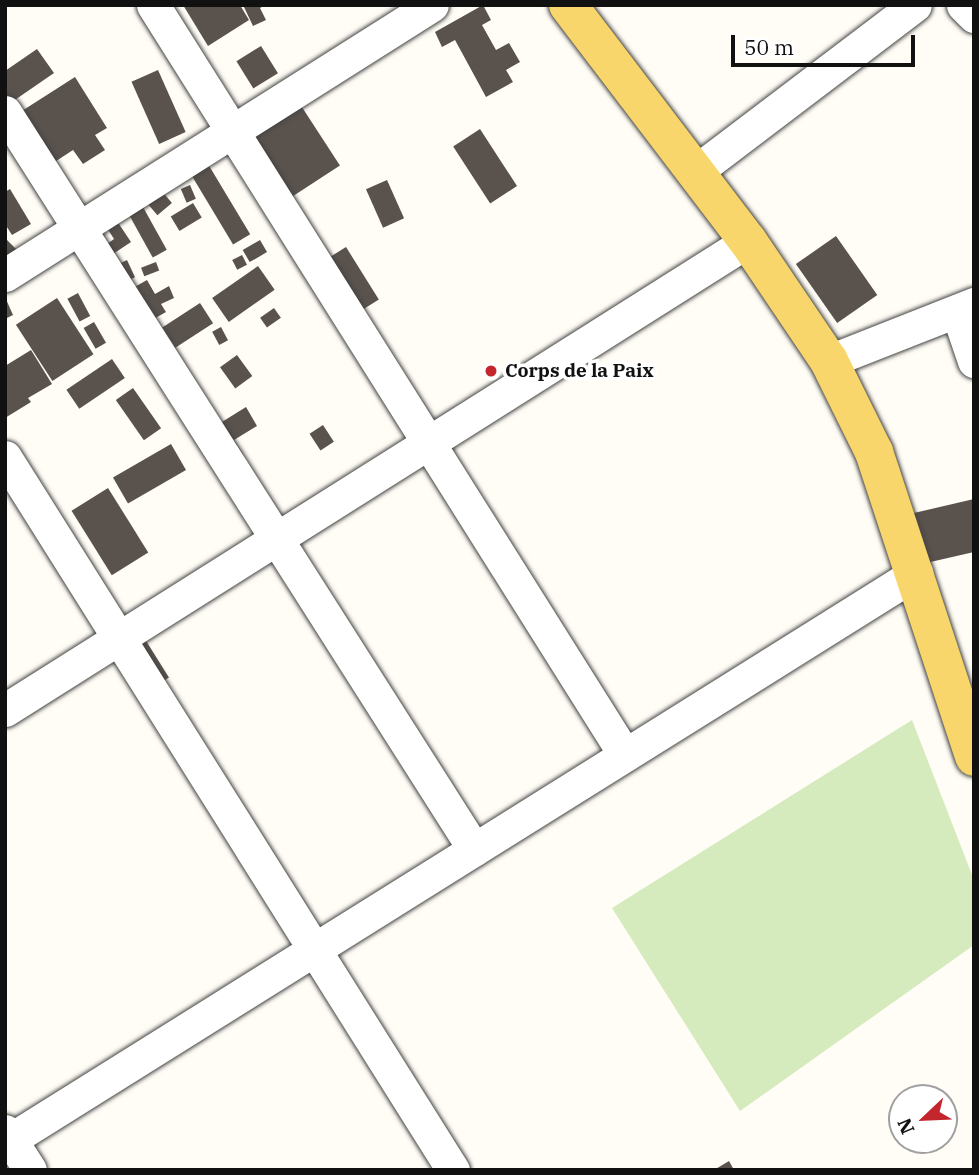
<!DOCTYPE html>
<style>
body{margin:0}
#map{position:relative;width:979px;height:1175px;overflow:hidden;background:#fffdf5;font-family:"IBM Plex Serif",serif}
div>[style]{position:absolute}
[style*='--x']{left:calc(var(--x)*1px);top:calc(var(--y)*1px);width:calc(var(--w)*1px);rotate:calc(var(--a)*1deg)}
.green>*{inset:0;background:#d5ebbd}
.building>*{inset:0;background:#5a524d;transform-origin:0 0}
.roads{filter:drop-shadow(0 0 2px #444) drop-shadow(0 0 2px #444)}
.minor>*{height:33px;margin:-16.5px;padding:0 16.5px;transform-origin:16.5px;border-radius:16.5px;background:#fff}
.major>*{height:38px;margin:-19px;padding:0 19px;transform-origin:19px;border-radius:19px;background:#f9d66b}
.dots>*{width:19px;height:19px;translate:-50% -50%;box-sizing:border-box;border:4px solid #fff;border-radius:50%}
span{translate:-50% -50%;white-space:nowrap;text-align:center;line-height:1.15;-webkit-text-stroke:7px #fff;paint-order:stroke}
.poi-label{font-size:19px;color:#111;font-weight:700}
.left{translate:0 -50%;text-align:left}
.frame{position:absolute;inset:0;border:7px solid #111;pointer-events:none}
.north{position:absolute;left:888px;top:1084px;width:70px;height:70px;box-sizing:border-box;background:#fff;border:2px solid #a0a0a0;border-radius:50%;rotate:247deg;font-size:19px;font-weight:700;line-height:28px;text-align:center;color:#111}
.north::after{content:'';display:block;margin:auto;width:24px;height:32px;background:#c4262e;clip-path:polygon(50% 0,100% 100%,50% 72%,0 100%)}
.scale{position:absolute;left:731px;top:35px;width:184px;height:32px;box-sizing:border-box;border:4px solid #111;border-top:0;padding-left:9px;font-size:21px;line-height:24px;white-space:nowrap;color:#111;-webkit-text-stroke:5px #fff;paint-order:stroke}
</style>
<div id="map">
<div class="green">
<div style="clip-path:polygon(912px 720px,974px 880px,974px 945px,740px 1111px,612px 908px)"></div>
</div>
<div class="building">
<div style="clip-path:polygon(183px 5px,240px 5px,249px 20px,208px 46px)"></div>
<div style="clip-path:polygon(243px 5px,265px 5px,260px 8px,266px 20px,253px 26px)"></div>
<div style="clip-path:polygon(483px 5px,491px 20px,482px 25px,496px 50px,509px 43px,520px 62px,506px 70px,513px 82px,486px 97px,455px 40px,442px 47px,435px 32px)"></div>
<div style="left:261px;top:46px;width:32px;height:29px;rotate:58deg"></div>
<div style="clip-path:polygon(37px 49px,54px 73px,9px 104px,5px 98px,5px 71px)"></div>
<div style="left:158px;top:70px;width:68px;height:29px;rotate:66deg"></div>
<div style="clip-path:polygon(75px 77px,107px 128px,95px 135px,105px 150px,83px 164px,73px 150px,47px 167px,14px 116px)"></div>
<div style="left:298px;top:101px;width:77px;height:64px;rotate:57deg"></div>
<div style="left:480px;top:129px;width:68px;height:32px;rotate:57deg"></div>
<div style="left:208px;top:164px;width:82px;height:20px;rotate:59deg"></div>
<div style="left:387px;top:180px;width:42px;height:23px;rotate:66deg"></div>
<div style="left:190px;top:185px;width:15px;height:10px;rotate:67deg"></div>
<div style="clip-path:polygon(10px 189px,31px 224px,12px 235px,5px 224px,5px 192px)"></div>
<div style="left:161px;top:190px;width:17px;height:19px;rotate:50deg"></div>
<div style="left:193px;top:203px;width:17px;height:26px;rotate:59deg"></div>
<div style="left:143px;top:207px;width:49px;height:16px;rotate:61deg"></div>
<div style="clip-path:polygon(117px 221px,131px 242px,113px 254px,107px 244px,114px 239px,107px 228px)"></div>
<div style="left:836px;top:236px;width:72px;height:49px;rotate:55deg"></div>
<div style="clip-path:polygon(5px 238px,17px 250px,5px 261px)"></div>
<div style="left:260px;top:240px;width:14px;height:20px;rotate:60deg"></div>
<div style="left:346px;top:247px;width:62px;height:31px;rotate:58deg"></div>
<div style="left:242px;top:255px;width:11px;height:11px;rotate:63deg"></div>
<div style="left:127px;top:260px;width:19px;height:14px;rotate:65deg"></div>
<div style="left:156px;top:262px;width:9px;height:16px;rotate:69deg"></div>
<div style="left:258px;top:266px;width:29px;height:56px;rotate:55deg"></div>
<div style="clip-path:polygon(147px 280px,155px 294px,169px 286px,174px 298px,161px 304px,166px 312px,143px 325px,124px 293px)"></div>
<div style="left:78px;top:293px;width:26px;height:12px;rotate:62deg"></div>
<div style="clip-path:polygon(5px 297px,13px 315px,5px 319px)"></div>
<div style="left:57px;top:298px;width:67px;height:49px;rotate:57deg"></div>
<div style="left:200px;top:303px;width:24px;height:45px;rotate:57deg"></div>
<div style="left:274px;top:308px;width:12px;height:17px;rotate:55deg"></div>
<div style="left:94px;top:322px;width:24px;height:12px;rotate:60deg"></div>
<div style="left:221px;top:327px;width:15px;height:10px;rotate:62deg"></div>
<div style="clip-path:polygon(31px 350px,52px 384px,28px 398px,31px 402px,5px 418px,5px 366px)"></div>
<div style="left:237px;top:355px;width:26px;height:21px;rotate:54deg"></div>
<div style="left:112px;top:359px;width:23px;height:55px;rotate:56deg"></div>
<div style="left:133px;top:388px;width:49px;height:21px;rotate:55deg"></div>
<div style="clip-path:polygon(246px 407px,257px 426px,234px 440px,243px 454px,229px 462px,209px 430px)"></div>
<div style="left:323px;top:425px;width:20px;height:16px;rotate:57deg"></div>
<div style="left:171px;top:444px;width:30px;height:67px;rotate:60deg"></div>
<div style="left:108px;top:488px;width:76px;height:43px;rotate:58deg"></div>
<div style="clip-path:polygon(974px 499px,974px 552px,926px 563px,914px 513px)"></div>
<div style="left:143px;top:636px;width:49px;height:26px;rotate:58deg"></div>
<div style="clip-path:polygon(729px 1161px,734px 1170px,714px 1170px)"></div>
</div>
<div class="roads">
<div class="minor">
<div style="--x:153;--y:5;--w:886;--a:57.82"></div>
<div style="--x:963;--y:5;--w:16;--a:45"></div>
<div style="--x:5;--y:112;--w:874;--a:57.53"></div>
<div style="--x:695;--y:172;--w:276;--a:-37.2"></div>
<div style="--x:5;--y:275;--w:505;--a:-32.31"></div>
<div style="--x:957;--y:311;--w:53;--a:71.2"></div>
<div style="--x:829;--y:361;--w:156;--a:-21.5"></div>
<div style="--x:5;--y:457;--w:842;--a:57.86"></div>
<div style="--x:5;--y:710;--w:879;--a:-32.26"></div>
<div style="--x:5;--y:1131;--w:46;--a:57.3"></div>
<div style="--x:5;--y:1143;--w:1075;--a:-32.03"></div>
</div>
<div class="major">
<div style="--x:568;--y:5;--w:297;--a:52.7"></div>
<div style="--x:748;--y:241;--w:145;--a:56"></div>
<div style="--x:829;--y:361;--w:102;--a:63.7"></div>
<div style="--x:874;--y:452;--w:321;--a:71.8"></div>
</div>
</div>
<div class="dots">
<div style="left:491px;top:371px;background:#c4262e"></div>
</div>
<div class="poi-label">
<span class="left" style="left:505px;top:371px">Corps de la Paix</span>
</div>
<div class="frame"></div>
<div class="north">N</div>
<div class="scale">50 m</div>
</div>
